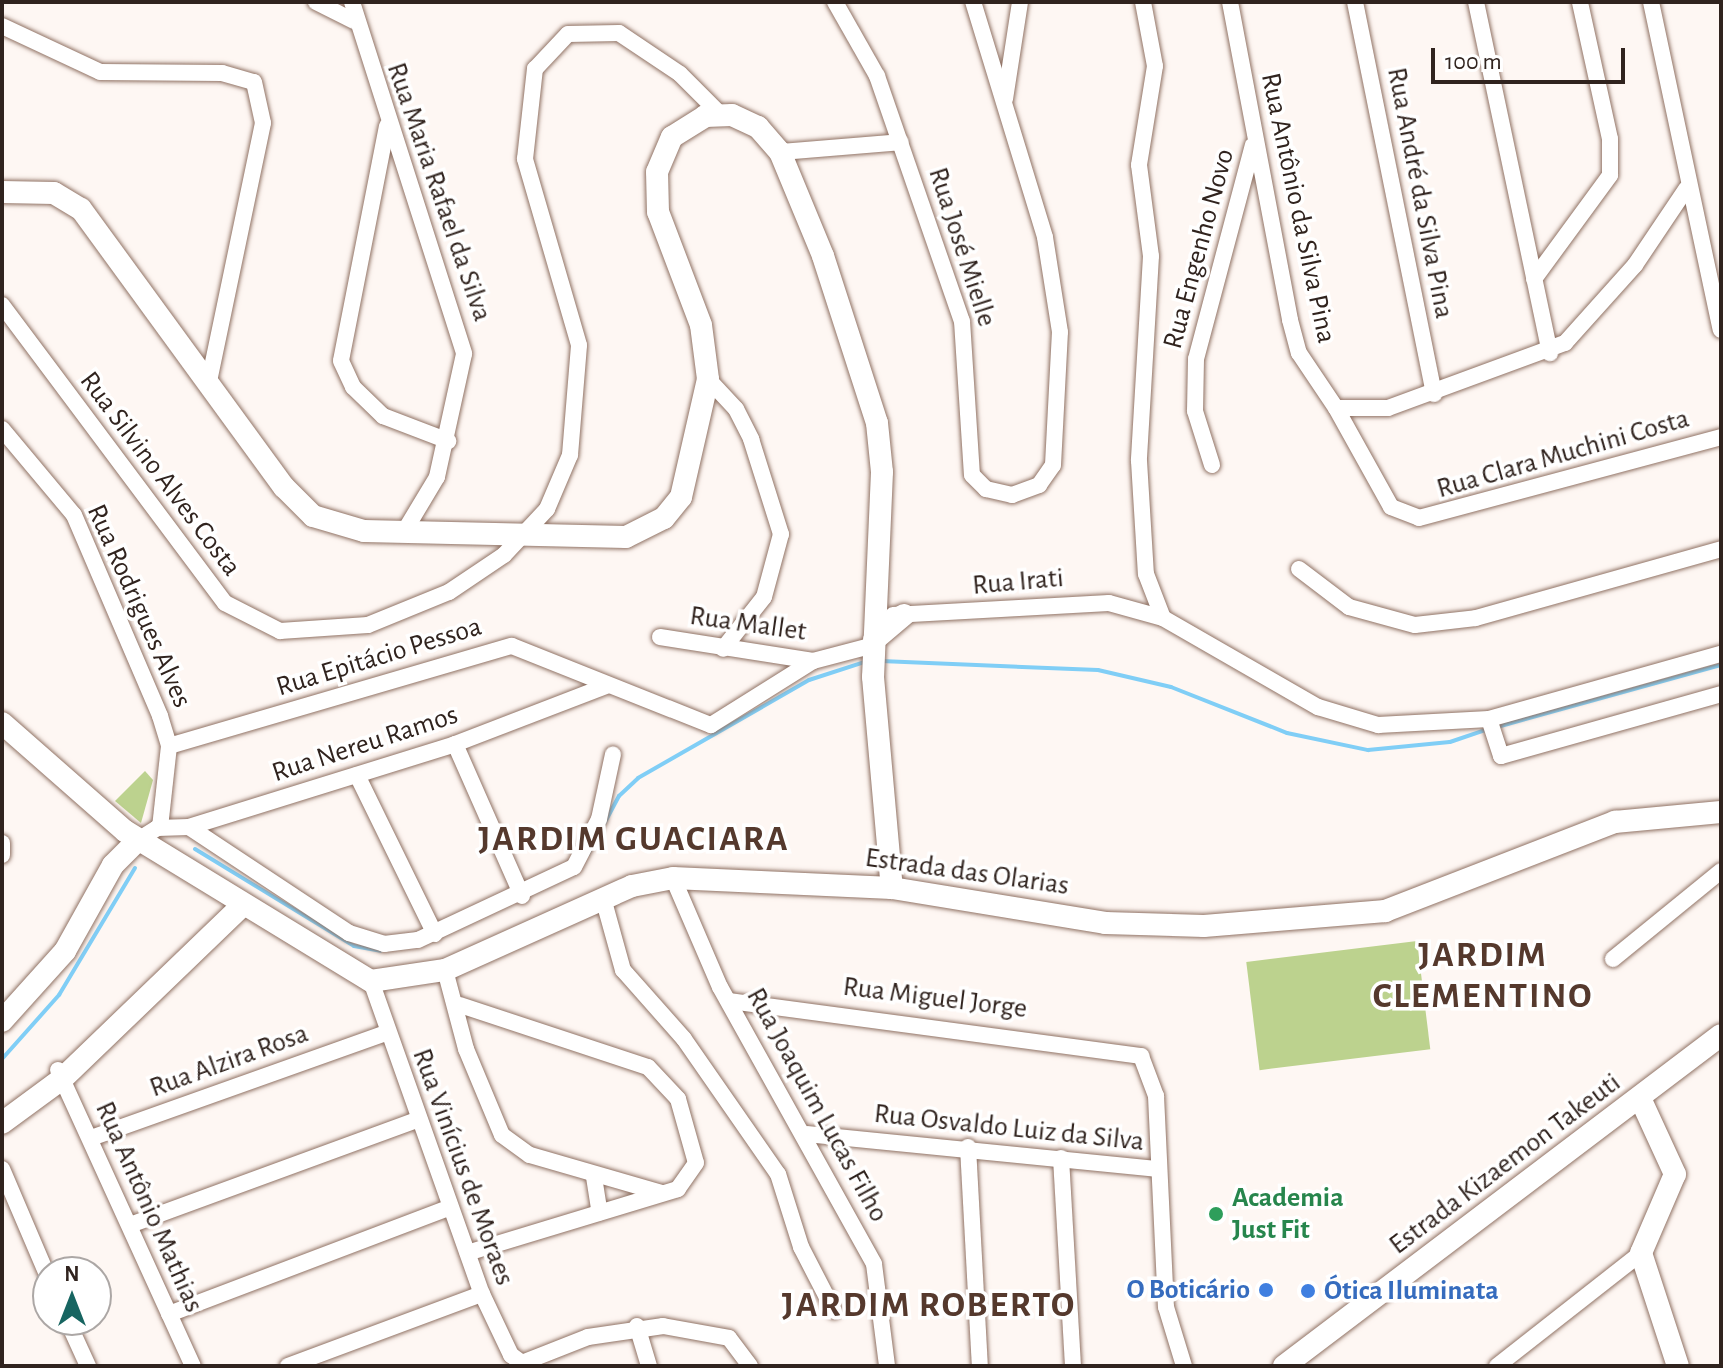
<!DOCTYPE html>
<meta charset="utf-8">
<style>
body{margin:0}
#map{position:relative;width:1723px;height:1368px;overflow:hidden;background:#fef7f3;font-family:"Alegreya Sans",sans-serif}
div>[style]{position:absolute}
[style*='--x']{left:calc(var(--x)*1px);top:calc(var(--y)*1px);width:calc(var(--w)*1px);rotate:calc(var(--a)*1deg)}
.green>*{inset:0;background:#bcd28e;transform-origin:0 0}
.stream>*{height:4px;margin:-2px;padding:0 2px;transform-origin:2px;border-radius:2px;background:#80cef6}
.roads{filter:drop-shadow(0 0 2px #907264) drop-shadow(0 0 2px #907264)}
.street>*{height:16px;margin:-8px;padding:0 8px;transform-origin:8px;border-radius:8px;background:#fff}
.secondary>*{height:22px;margin:-11px;padding:0 11px;transform-origin:11px;border-radius:11px;background:#fff}
.dots>*{width:22px;height:22px;translate:-50% -50%;box-sizing:border-box;border:4px solid #fff;border-radius:50%}
span{translate:-50% -50%;white-space:nowrap;text-align:center;line-height:1.15;-webkit-text-stroke:7px #fff;paint-order:stroke}
.street-label{font-size:28px;color:#30231e}
.leisure-label{font-size:28px;color:#27864d;font-weight:700}
.left{translate:0 -50%;text-align:left}
.shop-label{font-size:28px;color:#366cbe;font-weight:700}
.right{translate:-100% -50%;text-align:right}
.district-label{font-size:36px;color:#55392d;font-weight:700;letter-spacing:2px}
.frame{position:absolute;inset:0;border:4px solid #30231e;pointer-events:none}
.north{position:absolute;left:32px;top:1256px;width:80px;height:80px;box-sizing:border-box;background:#fff;border:2px solid #aca7a5;border-radius:50%;rotate:0deg;font-size:22px;font-weight:700;line-height:32px;text-align:center;color:#30231e}
.north::after{content:'';display:block;margin:auto;width:28px;height:36px;background:#176561;clip-path:polygon(50% 0,100% 100%,50% 72%,0 100%)}
.scale{position:absolute;left:1431px;top:48px;width:194px;height:36px;box-sizing:border-box;border:4px solid #30231e;border-top:0;padding-left:10px;font-size:24px;line-height:28px;white-space:nowrap;color:#30231e;-webkit-text-stroke:6px #fff;paint-order:stroke}
</style>
<div id="map">
<div class="green">
<div style="clip-path:polygon(145px 771px,153px 780px,141px 823px,115px 801px)"></div>
<div style="left:1417px;top:941px;width:109px;height:172px;rotate:83deg"></div>
</div>
<div class="stream">
<div style="--x:881;--y:661;--w:217;--a:2.4"></div>
<div style="--x:1098;--y:670;--w:75;--a:13.1"></div>
<div style="--x:1171;--y:687;--w:125;--a:21.6"></div>
<div style="--x:1287;--y:733;--w:83;--a:11.9"></div>
<div style="--x:1368;--y:750;--w:82;--a:-5.6"></div>
<div style="--x:1450;--y:742;--w:40;--a:-18.9"></div>
<div style="--x:1497;--y:727;--w:232;--a:-15.5"></div>
<div style="--x:195;--y:849;--w:186;--a:31.4"></div>
<div style="--x:354;--y:946;--w:27;--a:10"></div>
<div style="--x:588;--y:854;--w:66;--a:-61.9"></div>
<div style="--x:619;--y:796;--w:26;--a:-43"></div>
<div style="--x:638;--y:778;--w:197;--a:-29.8"></div>
<div style="--x:809;--y:680;--w:62;--a:-17.9"></div>
<div style="--x:2;--y:1059;--w:86;--a:-48.3"></div>
<div style="--x:59;--y:995;--w:148;--a:-59.1"></div>
</div>
<div class="roads">
<div class="street">
<div style="--x:316;--y:2;--w:42;--a:26.6"></div>
<div style="--x:352;--y:2;--w:369;--a:72.3"></div>
<div style="--x:464;--y:354;--w:126;--a:102.4"></div>
<div style="--x:437;--y:477;--w:64;--a:121"></div>
<div style="--x:835;--y:2;--w:85;--a:60.4"></div>
<div style="--x:877;--y:76;--w:259;--a:70.9"></div>
<div style="--x:962;--y:321;--w:154;--a:86.3"></div>
<div style="--x:972;--y:475;--w:20;--a:45"></div>
<div style="--x:986;--y:489;--w:27;--a:13"></div>
<div style="--x:1012;--y:495;--w:29;--a:-20"></div>
<div style="--x:1039;--y:485;--w:24;--a:-55"></div>
<div style="--x:1053;--y:465;--w:133;--a:-87"></div>
<div style="--x:1060;--y:332;--w:96;--a:-99"></div>
<div style="--x:1045;--y:237;--w:246;--a:-107"></div>
<div style="--x:1143;--y:2;--w:65;--a:79.4"></div>
<div style="--x:1155;--y:66;--w:100;--a:99.2"></div>
<div style="--x:1139;--y:165;--w:92;--a:82.5"></div>
<div style="--x:1151;--y:256;--w:205;--a:93.4"></div>
<div style="--x:1139;--y:461;--w:113;--a:86.5"></div>
<div style="--x:1146;--y:574;--w:47;--a:68.9"></div>
<div style="--x:1163;--y:618;--w:179;--a:29.9"></div>
<div style="--x:1318;--y:707;--w:63;--a:16.7"></div>
<div style="--x:1378;--y:725;--w:111;--a:-3.1"></div>
<div style="--x:1489;--y:719;--w:241;--a:-15.7"></div>
<div style="--x:1230;--y:2;--w:324;--a:79.3"></div>
<div style="--x:1290;--y:320;--w:34;--a:75"></div>
<div style="--x:1299;--y:353;--w:66;--a:56.1"></div>
<div style="--x:1336;--y:408;--w:52;--a:0"></div>
<div style="--x:1388;--y:408;--w:189;--a:-20.2"></div>
<div style="--x:1565;--y:343;--w:105;--a:-48.1"></div>
<div style="--x:1635;--y:265;--w:92;--a:-56.1"></div>
<div style="--x:1355;--y:2;--w:400;--a:78.6"></div>
<div style="--x:1476;--y:2;--w:359;--a:78.1"></div>
<div style="--x:1651;--y:2;--w:335;--a:78"></div>
<div style="--x:2;--y:26;--w:108;--a:25.1"></div>
<div style="--x:100;--y:72;--w:122;--a:0.5"></div>
<div style="--x:222;--y:73;--w:33;--a:16"></div>
<div style="--x:254;--y:82;--w:42;--a:77.6"></div>
<div style="--x:263;--y:123;--w:265;--a:101.8"></div>
<div style="--x:1005;--y:99;--w:98;--a:-81.2"></div>
<div style="--x:387;--y:126;--w:239;--a:101.1"></div>
<div style="--x:341;--y:361;--w:29;--a:65"></div>
<div style="--x:353;--y:387;--w:42;--a:44"></div>
<div style="--x:383;--y:416;--w:70;--a:21"></div>
<div style="--x:780;--y:152;--w:121;--a:-4.7"></div>
<div style="--x:1534;--y:279;--w:129;--a:-53.8"></div>
<div style="--x:1610;--y:175;--w:36;--a:-90"></div>
<div style="--x:1610;--y:139;--w:140;--a:-102.4"></div>
<div style="--x:2;--y:305;--w:372;--a:53.2"></div>
<div style="--x:225;--y:603;--w:62;--a:27"></div>
<div style="--x:280;--y:631;--w:88;--a:-3.9"></div>
<div style="--x:368;--y:625;--w:87;--a:-22.2"></div>
<div style="--x:449;--y:592;--w:66;--a:-33.9"></div>
<div style="--x:504;--y:555;--w:63;--a:-46.9"></div>
<div style="--x:547;--y:509;--w:59;--a:-66.9"></div>
<div style="--x:570;--y:455;--w:110;--a:-85.3"></div>
<div style="--x:579;--y:345;--w:194;--a:-106.2"></div>
<div style="--x:525;--y:159;--w:91;--a:-83.7"></div>
<div style="--x:535;--y:69;--w:48;--a:-46.7"></div>
<div style="--x:568;--y:34;--w:51;--a:-1.1"></div>
<div style="--x:619;--y:33;--w:73;--a:33.9"></div>
<div style="--x:680;--y:74;--w:54;--a:45"></div>
<div style="--x:708;--y:379;--w:41;--a:47"></div>
<div style="--x:736;--y:409;--w:34;--a:63"></div>
<div style="--x:751;--y:439;--w:100;--a:72.5"></div>
<div style="--x:781;--y:534;--w:65;--a:105.1"></div>
<div style="--x:764;--y:597;--w:66;--a:128.3"></div>
<div style="--x:1336;--y:408;--w:113;--a:60.9"></div>
<div style="--x:1391;--y:507;--w:30;--a:21"></div>
<div style="--x:1419;--y:518;--w:313;--a:-15"></div>
<div style="--x:2;--y:429;--w:112;--a:50.1"></div>
<div style="--x:74;--y:515;--w:219;--a:66.8"></div>
<div style="--x:160;--y:716;--w:31;--a:73"></div>
<div style="--x:169;--y:746;--w:81;--a:96.3"></div>
<div style="--x:1212;--y:465;--w:57;--a:-107.5"></div>
<div style="--x:1195;--y:411;--w:52;--a:-88.9"></div>
<div style="--x:1196;--y:359;--w:221;--a:-75.1"></div>
<div style="--x:1299;--y:569;--w:63;--a:37.2"></div>
<div style="--x:1349;--y:607;--w:68;--a:15.3"></div>
<div style="--x:1415;--y:625;--w:61;--a:-6.5"></div>
<div style="--x:1476;--y:618;--w:255;--a:-15.7"></div>
<div style="--x:893;--y:615;--w:216;--a:-3.2"></div>
<div style="--x:1109;--y:603;--w:56;--a:15.5"></div>
<div style="--x:660;--y:637;--w:155;--a:8.9"></div>
<div style="--x:813;--y:661;--w:63;--a:-14.7"></div>
<div style="--x:1489;--y:719;--w:39;--a:72"></div>
<div style="--x:1501;--y:756;--w:229;--a:-15.7"></div>
<div style="--x:455;--y:744;--w:166;--a:66.2"></div>
<div style="--x:169;--y:746;--w:357;--a:-16.3"></div>
<div style="--x:512;--y:646;--w:214;--a:21.7"></div>
<div style="--x:711;--y:725;--w:120;--a:-32.1"></div>
<div style="--x:357;--y:775;--w:177;--a:63.9"></div>
<div style="--x:189;--y:827;--w:192;--a:33.5"></div>
<div style="--x:349;--y:933;--w:37;--a:17"></div>
<div style="--x:384;--y:944;--w:34;--a:-7"></div>
<div style="--x:418;--y:940;--w:172;--a:-25.1"></div>
<div style="--x:574;--y:867;--w:54;--a:-62.5"></div>
<div style="--x:599;--y:819;--w:66;--a:-77.8"></div>
<div style="--x:138;--y:840;--w:22;--a:-32"></div>
<div style="--x:157;--y:828;--w:32;--a:-2"></div>
<div style="--x:189;--y:827;--w:279;--a:-17.3"></div>
<div style="--x:455;--y:744;--w:162;--a:-21"></div>
<div style="--x:2;--y:843;--w:12;--a:90"></div>
<div style="--x:673;--y:878;--w:119;--a:66.7"></div>
<div style="--x:720;--y:987;--w:317;--a:60.9"></div>
<div style="--x:874;--y:1264;--w:103;--a:82.7"></div>
<div style="--x:603;--y:898;--w:75;--a:74.5"></div>
<div style="--x:623;--y:970;--w:92;--a:48.5"></div>
<div style="--x:684;--y:1039;--w:165;--a:55.2"></div>
<div style="--x:778;--y:1174;--w:77;--a:72.5"></div>
<div style="--x:801;--y:1247;--w:72;--a:62.7"></div>
<div style="--x:1613;--y:959;--w:139;--a:-39.2"></div>
<div style="--x:445;--y:970;--w:82;--a:75.1"></div>
<div style="--x:466;--y:1049;--w:93;--a:67.3"></div>
<div style="--x:502;--y:1135;--w:34;--a:36"></div>
<div style="--x:530;--y:1155;--w:137;--a:16.1"></div>
<div style="--x:371;--y:981;--w:332;--a:70.5"></div>
<div style="--x:482;--y:1294;--w:68;--a:64.6"></div>
<div style="--x:511;--y:1355;--w:14;--a:36"></div>
<div style="--x:729;--y:1001;--w:416;--a:7.6"></div>
<div style="--x:1141;--y:1056;--w:43;--a:69.4"></div>
<div style="--x:1156;--y:1096;--w:211;--a:87.3"></div>
<div style="--x:1166;--y:1307;--w:62;--a:73"></div>
<div style="--x:460;--y:1005;--w:198;--a:18.3"></div>
<div style="--x:648;--y:1067;--w:44;--a:46.8"></div>
<div style="--x:678;--y:1099;--w:66;--a:74.3"></div>
<div style="--x:696;--y:1163;--w:32;--a:125"></div>
<div style="--x:678;--y:1189;--w:220;--a:163.1"></div>
<div style="--x:58;--y:1070;--w:325;--a:65.5"></div>
<div style="--x:807;--y:1134;--w:353;--a:5.7"></div>
<div style="--x:91;--y:1138;--w:313;--a:-19.6"></div>
<div style="--x:968;--y:1147;--w:219;--a:86.9"></div>
<div style="--x:1061;--y:1158;--w:208;--a:86.7"></div>
<div style="--x:2;--y:1169;--w:117;--a:66.9"></div>
<div style="--x:594;--y:1177;--w:36;--a:81"></div>
<div style="--x:130;--y:1225;--w:306;--a:-20.1"></div>
<div style="--x:169;--y:1314;--w:298;--a:-20.8"></div>
<div style="--x:67;--y:1320;--w:51;--a:65.5"></div>
<div style="--x:637;--y:1326;--w:42;--a:73.3"></div>
<div style="--x:522;--y:1363;--w:71;--a:-21.5"></div>
<div style="--x:588;--y:1337;--w:76;--a:-8.3"></div>
<div style="--x:663;--y:1326;--w:67;--a:10.3"></div>
<div style="--x:729;--y:1338;--w:35;--a:53"></div>
<div style="--x:288;--y:1366;--w:207;--a:-20.4"></div>
<div style="--x:1497;--y:1366;--w:183;--a:-38.1"></div>
</div>
<div class="secondary">
<div style="--x:2;--y:192;--w:52;--a:1.1"></div>
<div style="--x:54;--y:193;--w:31;--a:31"></div>
<div style="--x:81;--y:209;--w:344;--a:53.9"></div>
<div style="--x:284;--y:487;--w:41;--a:45"></div>
<div style="--x:313;--y:516;--w:53;--a:16.4"></div>
<div style="--x:364;--y:531;--w:262;--a:1.3"></div>
<div style="--x:626;--y:537;--w:42;--a:-26.6"></div>
<div style="--x:664;--y:518;--w:27;--a:-51"></div>
<div style="--x:681;--y:497;--w:121;--a:-77.1"></div>
<div style="--x:708;--y:379;--w:54;--a:-97.4"></div>
<div style="--x:701;--y:325;--w:121;--a:-110.8"></div>
<div style="--x:658;--y:212;--w:40;--a:-91.4"></div>
<div style="--x:657;--y:172;--w:38;--a:-67"></div>
<div style="--x:672;--y:137;--w:39;--a:-32"></div>
<div style="--x:705;--y:116;--w:27;--a:-2"></div>
<div style="--x:732;--y:115;--w:29;--a:25"></div>
<div style="--x:758;--y:127;--w:33;--a:49"></div>
<div style="--x:780;--y:152;--w:113;--a:67.5"></div>
<div style="--x:823;--y:256;--w:176;--a:72.1"></div>
<div style="--x:877;--y:423;--w:49;--a:84.2"></div>
<div style="--x:882;--y:472;--w:205;--a:92.5"></div>
<div style="--x:873;--y:677;--w:212;--a:84.9"></div>
<div style="--x:874;--y:640;--w:39;--a:-40"></div>
<div style="--x:2;--y:723;--w:164;--a:41.3"></div>
<div style="--x:125;--y:831;--w:288;--a:31.4"></div>
<div style="--x:371;--y:981;--w:75;--a:-8.5"></div>
<div style="--x:445;--y:970;--w:205;--a:-24.2"></div>
<div style="--x:632;--y:886;--w:42;--a:-11"></div>
<div style="--x:673;--y:878;--w:219;--a:2.6"></div>
<div style="--x:892;--y:888;--w:216;--a:9.3"></div>
<div style="--x:1105;--y:923;--w:99;--a:1.7"></div>
<div style="--x:1204;--y:926;--w:182;--a:-4.7"></div>
<div style="--x:1385;--y:911;--w:247;--a:-21.2"></div>
<div style="--x:1615;--y:822;--w:106;--a:-5.4"></div>
<div style="--x:2;--y:1021;--w:94;--a:-48"></div>
<div style="--x:65;--y:951;--w:98;--a:-60.8"></div>
<div style="--x:113;--y:865;--w:35;--a:-45"></div>
<div style="--x:1640;--y:1098;--w:84;--a:65.3"></div>
<div style="--x:1675;--y:1174;--w:86;--a:113.3"></div>
<div style="--x:1641;--y:1253;--w:119;--a:71.9"></div>
<div style="--x:2;--y:1123;--w:74;--a:-36.3"></div>
<div style="--x:62;--y:1079;--w:248;--a:-43.9"></div>
<div style="--x:1284;--y:1366;--w:548;--a:-37.14"></div>
</div>
</div>
<div class="dots">
<div style="left:1216px;top:1214px;background:#2e9e5b"></div>
<div style="left:1266px;top:1290px;background:#3f7fe0"></div>
<div style="left:1308px;top:1291px;background:#3f7fe0"></div>
</div>
<div class="street-label">
<span style="left:439px;top:192px;rotate:71deg">Rua Maria Rafael da Silva</span>
<span style="left:1420px;top:193px;rotate:79deg">Rua André da Silva Pina</span>
<span style="left:1298px;top:208px;rotate:78deg">Rua Antônio da Silva Pina</span>
<span style="left:962px;top:247px;rotate:72deg">Rua José Mielle</span>
<span style="left:1199px;top:249px;rotate:-75deg">Rua Engenho Novo</span>
<span style="left:1563px;top:454px;rotate:-16deg">Rua Clara Muchini Costa</span>
<span style="left:160px;top:474px;rotate:53deg">Rua Silvino Alves Costa</span>
<span style="left:1018px;top:582px;rotate:-5deg">Rua Irati</span>
<span style="left:139px;top:606px;rotate:66deg">Rua Rodrigues Alves</span>
<span style="left:748px;top:624px;rotate:8deg">Rua Mallet</span>
<span style="left:379px;top:657px;rotate:-17deg">Rua Epitácio Pessoa</span>
<span style="left:365px;top:744px;rotate:-18deg">Rua Nereu Ramos</span>
<span style="left:967px;top:872px;rotate:8deg">Estrada das Olarias</span>
<span style="left:935px;top:998px;rotate:7deg">Rua Miguel Jorge</span>
<span style="left:229px;top:1061px;rotate:-20deg">Rua Alzira Rosa</span>
<span style="left:817px;top:1105px;rotate:61deg">Rua Joaquim Lucas Filho</span>
<span style="left:1009px;top:1128px;rotate:6deg">Rua Osvaldo Luiz da Silva</span>
<span style="left:1505px;top:1164px;rotate:-37deg">Estrada Kizaemon Takeuti</span>
<span style="left:463px;top:1167px;rotate:70deg">Rua Vinícius de Moraes</span>
<span style="left:149px;top:1207px;rotate:66deg">Rua Antônio Mathias</span>
</div>
<div class="leisure-label">
<span class="left" style="left:1232px;top:1214px">Academia<br>Just Fit</span>
</div>
<div class="shop-label">
<span class="right" style="left:1250px;top:1290px">O Boticário</span>
<span class="left" style="left:1324px;top:1291px">Ótica Iluminata</span>
</div>
<div class="district-label">
<span style="left:634px;top:840px">JARDIM GUACIARA</span>
<span style="left:1483px;top:976px">JARDIM<br>CLEMENTINO</span>
<span style="left:929px;top:1306px">JARDIM ROBERTO</span>
</div>
<div class="frame"></div>
<div class="north">N</div>
<div class="scale">100 m</div>
</div>
